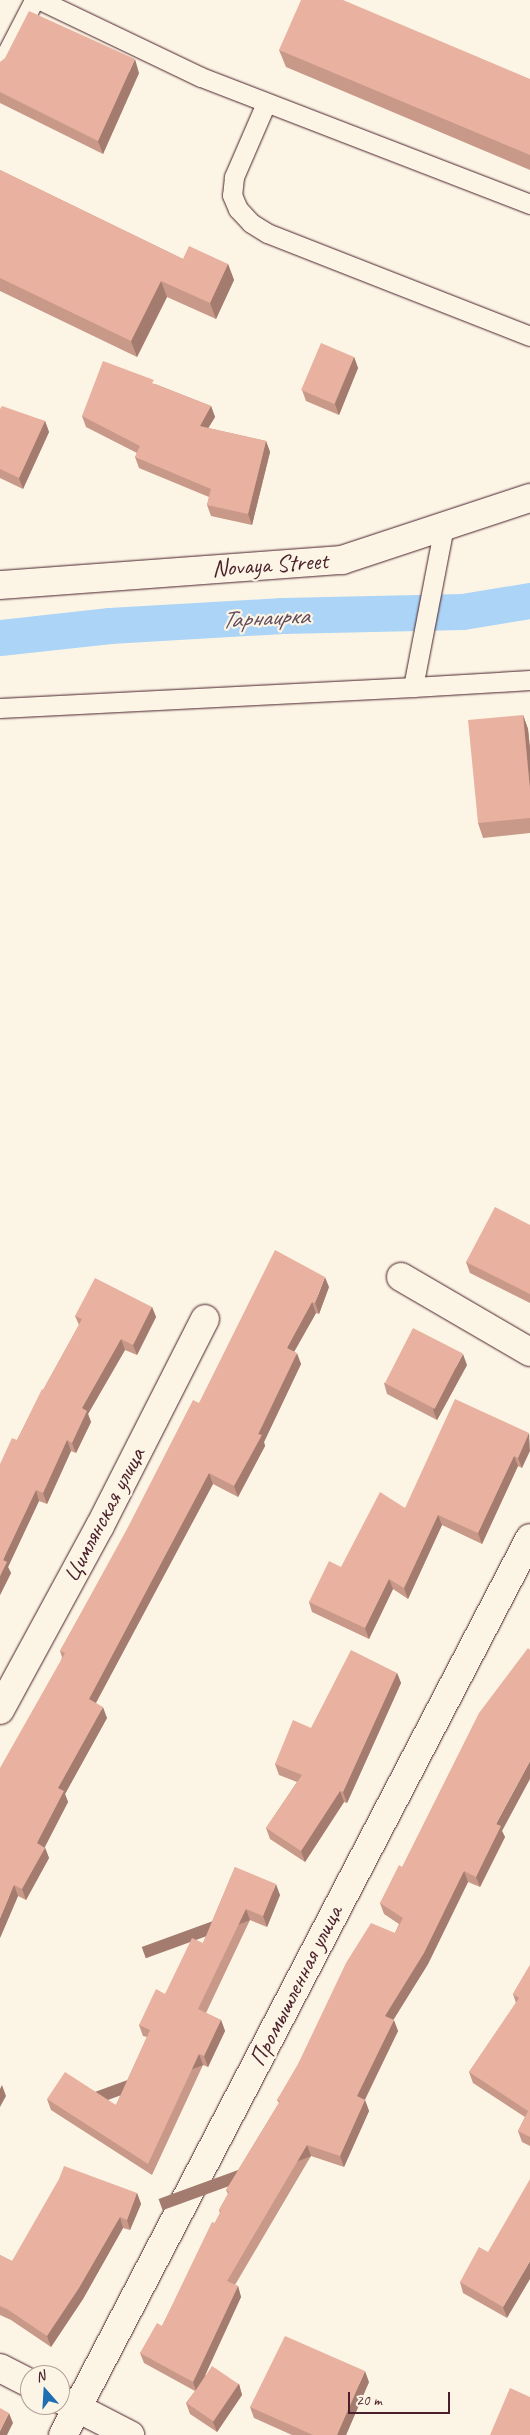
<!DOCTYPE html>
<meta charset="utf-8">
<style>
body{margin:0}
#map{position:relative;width:530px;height:2435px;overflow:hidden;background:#fcf5e5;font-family:Caveat,sans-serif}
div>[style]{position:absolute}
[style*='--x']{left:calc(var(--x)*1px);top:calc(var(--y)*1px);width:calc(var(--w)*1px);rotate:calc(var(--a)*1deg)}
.canal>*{height:36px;margin:-18px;padding:0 18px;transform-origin:18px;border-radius:18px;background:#abd4f6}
.roads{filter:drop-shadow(0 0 1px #4a1f2b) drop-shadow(0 0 1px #4a1f2b)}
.service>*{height:19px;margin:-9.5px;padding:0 9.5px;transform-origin:9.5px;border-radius:9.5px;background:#fcf5e5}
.minor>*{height:28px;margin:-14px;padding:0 14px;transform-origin:14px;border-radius:14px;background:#fcf5e5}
.wall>*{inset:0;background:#c89889}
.shaded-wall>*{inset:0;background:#a37c6f;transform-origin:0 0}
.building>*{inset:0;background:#e9b19f;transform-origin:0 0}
span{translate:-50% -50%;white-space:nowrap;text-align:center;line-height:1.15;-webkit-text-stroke:4.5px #fcf5e5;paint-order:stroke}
.street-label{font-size:24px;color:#4a1f2b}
.water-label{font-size:25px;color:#624c5e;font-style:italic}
.north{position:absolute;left:20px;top:2365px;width:50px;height:50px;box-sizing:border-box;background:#fcf5e5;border:1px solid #b59f9b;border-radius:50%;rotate:341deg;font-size:14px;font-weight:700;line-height:20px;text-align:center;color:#4a1f2b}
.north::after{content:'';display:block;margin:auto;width:18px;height:22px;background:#1f6fb2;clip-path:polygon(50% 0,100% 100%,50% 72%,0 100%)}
.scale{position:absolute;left:348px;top:2392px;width:102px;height:22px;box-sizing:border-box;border:2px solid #4a1f2b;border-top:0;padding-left:6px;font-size:15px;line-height:18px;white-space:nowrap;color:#4a1f2b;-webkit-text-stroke:4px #fcf5e5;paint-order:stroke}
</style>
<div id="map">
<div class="canal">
<div style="--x:0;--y:638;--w:111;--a:-6.2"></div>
<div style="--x:110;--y:626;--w:173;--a:-3.3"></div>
<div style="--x:283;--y:616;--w:180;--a:-1.3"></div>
<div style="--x:463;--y:612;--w:68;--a:-9.3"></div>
</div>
<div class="roads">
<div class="service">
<div style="--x:40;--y:0;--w:178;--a:25.6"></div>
<div style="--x:201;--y:77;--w:353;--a:21.1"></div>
<div style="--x:0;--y:66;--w:74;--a:-62.7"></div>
<div style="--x:266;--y:103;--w:81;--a:113.4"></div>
<div style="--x:234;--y:177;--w:18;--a:96"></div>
<div style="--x:232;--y:195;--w:15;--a:67"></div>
<div style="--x:238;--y:209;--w:19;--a:47"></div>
<div style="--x:251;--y:223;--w:19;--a:32"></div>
<div style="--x:267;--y:233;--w:282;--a:21.4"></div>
<div style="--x:413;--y:687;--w:117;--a:-3.4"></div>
<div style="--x:0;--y:708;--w:414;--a:-2.9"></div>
<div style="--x:413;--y:687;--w:164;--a:-79.1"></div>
</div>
<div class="minor">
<div style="--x:0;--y:585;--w:343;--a:-4.2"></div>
<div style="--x:342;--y:560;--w:198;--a:-18.3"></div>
<div style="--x:401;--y:1277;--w:149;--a:30.2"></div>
<div style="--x:0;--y:1710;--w:209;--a:-61.5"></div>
<div style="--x:100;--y:1526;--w:232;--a:-63.1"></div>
<div style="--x:0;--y:2368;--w:34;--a:27"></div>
<div style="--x:60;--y:2399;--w:79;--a:27.2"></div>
<div style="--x:63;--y:2435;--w:1011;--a:-62.5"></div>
</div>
</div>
<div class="wall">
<div style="clip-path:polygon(279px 50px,530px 79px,530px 170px,286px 67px)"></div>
<div style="clip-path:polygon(0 62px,139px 73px,103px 154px,0 103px)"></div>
<div style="clip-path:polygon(0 170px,183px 259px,228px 264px,234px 280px,216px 319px,167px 297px,137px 357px,0 291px)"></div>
<div style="clip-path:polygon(354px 357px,358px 368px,339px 415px,306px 401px,302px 390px)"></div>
<div style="clip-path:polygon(155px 384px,211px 406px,215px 417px,208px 428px,266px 441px,270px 452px,252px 525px,211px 516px,207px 505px,209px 497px,139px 468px,135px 457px,137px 453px,86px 427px,82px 416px)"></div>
<div style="clip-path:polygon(0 409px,45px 421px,49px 432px,23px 489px,0 478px)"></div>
<div style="clip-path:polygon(523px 715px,528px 729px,530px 749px,530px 833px,483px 838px,478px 823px)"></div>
<div style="clip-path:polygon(530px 1225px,530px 1303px,470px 1273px,466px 1262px)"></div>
<div style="clip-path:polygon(329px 1287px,319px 1314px,316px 1313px,294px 1352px,301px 1364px,264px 1442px,265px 1446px,238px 1497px,213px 1484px,96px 1703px,107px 1718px,65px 1794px,68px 1802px,45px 1847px,49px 1858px,26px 1900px,18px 1896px,0 1938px,62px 1657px,60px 1651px,199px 1403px)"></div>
<div style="clip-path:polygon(152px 1307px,156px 1317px,137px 1355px,125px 1350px,88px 1414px,91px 1422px,76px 1453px,71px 1451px,47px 1504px,39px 1501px,8px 1567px,11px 1573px,0 1595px,17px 1440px,43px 1390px,79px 1325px,75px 1316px)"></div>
<div style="clip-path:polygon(467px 1365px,437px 1420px,387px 1394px,384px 1383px)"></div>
<div style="clip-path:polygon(529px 1433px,522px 1468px,518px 1466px,482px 1544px,442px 1525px,408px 1599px,393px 1589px,369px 1639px,312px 1612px,309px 1602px,341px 1567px,405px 1508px)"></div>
<div style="clip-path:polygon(397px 1673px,401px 1683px,347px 1803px,344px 1802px,305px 1862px,270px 1839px,266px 1828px,297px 1782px,279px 1775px,275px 1764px,311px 1728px)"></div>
<div style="clip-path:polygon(502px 1831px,505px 1837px,480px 1887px,468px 1882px,428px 1964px,393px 2020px,398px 2031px,365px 2100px,369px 2111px,344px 2167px,311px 2156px,235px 2285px,238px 2286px,241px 2297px,205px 2375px,239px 2384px,242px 2395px,217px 2432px,190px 2414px,186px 2403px,195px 2391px,144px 2363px,140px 2353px,162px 2326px,220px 2213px,219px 2210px,228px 2194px,226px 2190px,279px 2103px,277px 2100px,395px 1933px,399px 1924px,384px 1914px,380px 1903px,402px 1867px)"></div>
<div style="clip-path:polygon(235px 1867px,280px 1895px,267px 1927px,250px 1920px,206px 2013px,221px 2020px,225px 2031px,208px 2067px,203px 2065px,152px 2175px,51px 2110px,47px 2099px,116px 2105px,147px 2037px,143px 2036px,139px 2025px,165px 1994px,203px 1943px)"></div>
<div style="clip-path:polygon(530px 1965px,530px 2146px,522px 2142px,518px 2131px,525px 2117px,473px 2083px,469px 2072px,516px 2003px,513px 1994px)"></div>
<div style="clip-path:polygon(137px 2193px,141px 2204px,130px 2230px,123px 2228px,83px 2299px,51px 2347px,11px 2320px,0 2315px,0 2255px,12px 2261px)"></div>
<div style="clip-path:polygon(488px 2252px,507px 2318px,463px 2293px,460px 2282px)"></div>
<div style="clip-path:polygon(369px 2382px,346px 2435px,292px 2435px,254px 2418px,250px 2407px)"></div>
</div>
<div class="shaded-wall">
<div style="clip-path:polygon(135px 59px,139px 73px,103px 154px,98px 141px)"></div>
<div style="clip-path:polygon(228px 264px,234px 280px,216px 319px,210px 303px)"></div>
<div style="clip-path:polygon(161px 281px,167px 297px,137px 357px,131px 341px)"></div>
<div style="clip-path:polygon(354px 357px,358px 368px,339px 415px,335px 404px)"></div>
<div style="clip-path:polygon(211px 406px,215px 417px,203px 437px,200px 426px)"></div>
<div style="clip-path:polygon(45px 421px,49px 432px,23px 489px,19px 478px)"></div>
<div style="clip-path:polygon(266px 441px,270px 452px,252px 525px,248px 514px)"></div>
<div style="clip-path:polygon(523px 715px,528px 729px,530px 749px,530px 790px)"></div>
<div style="clip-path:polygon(325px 1277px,329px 1287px,319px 1314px,315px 1303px)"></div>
<div style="clip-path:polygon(312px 1302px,316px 1313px,290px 1359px,287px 1348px)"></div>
<div style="clip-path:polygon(152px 1307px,156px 1317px,137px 1355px,133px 1345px)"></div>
<div style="clip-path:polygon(121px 1339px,125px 1350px,88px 1414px,91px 1422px,76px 1453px,72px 1443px,82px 1408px)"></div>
<div style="clip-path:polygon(297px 1353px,301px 1364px,264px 1442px,265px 1446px,238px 1497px,234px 1486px)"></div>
<div style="clip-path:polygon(463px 1354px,467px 1365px,437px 1420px,433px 1410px)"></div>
<div style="clip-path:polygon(529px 1433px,530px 1451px,522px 1468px,518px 1458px)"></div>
<div style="clip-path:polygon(67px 1440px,71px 1451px,47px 1504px,43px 1493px)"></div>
<div style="clip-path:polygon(514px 1456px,518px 1466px,482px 1544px,478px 1533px)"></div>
<div style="clip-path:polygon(209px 1473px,213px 1484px,92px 1710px,89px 1699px)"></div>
<div style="clip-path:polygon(36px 1490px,39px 1501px,8px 1567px,11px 1573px,0 1595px,0 1576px,3px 1560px)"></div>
<div style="clip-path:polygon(438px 1515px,442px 1525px,408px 1599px,404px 1588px)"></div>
<div style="clip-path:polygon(389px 1579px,393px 1589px,369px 1639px,365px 1628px)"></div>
<div style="clip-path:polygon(397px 1673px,401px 1683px,347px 1803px,343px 1792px)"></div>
<div style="clip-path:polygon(103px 1707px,107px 1718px,65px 1794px,68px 1802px,42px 1852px,45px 1848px,49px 1858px,26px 1900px,22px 1889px,37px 1843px,58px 1788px)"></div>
<div style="clip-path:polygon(530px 1761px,530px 1779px,502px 1831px,505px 1837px,480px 1887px,476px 1877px,496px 1824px)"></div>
<div style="clip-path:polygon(340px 1791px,344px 1802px,305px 1862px,301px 1851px)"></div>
<div style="clip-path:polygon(464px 1871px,468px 1882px,428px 1964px,389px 2027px,385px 2016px)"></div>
<div style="clip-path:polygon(276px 1884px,280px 1895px,267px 1927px,263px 1916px)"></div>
<div style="clip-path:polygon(14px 1885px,18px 1896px,0 1938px,0 1918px)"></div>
<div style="left:246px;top:1909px;width:12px;height:111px;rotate:70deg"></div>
<div style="clip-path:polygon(221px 2020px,225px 2031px,208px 2067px,204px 2056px)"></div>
<div style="clip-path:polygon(394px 2020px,398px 2031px,361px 2107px,357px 2096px)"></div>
<div style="left:199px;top:2054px;width:12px;height:121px;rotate:70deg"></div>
<div style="clip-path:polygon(2px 2085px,6px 2096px,0 2107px,0 2089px)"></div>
<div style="clip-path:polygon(365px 2100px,369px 2111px,344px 2167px,340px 2156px)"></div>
<div style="left:307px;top:2145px;width:12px;height:158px;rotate:70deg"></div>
<div style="clip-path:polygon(137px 2193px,141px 2204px,130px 2230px,127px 2220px)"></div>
<div style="clip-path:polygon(120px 2217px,123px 2228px,83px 2299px,51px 2347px,47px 2336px)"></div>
<div style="clip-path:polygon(530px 2261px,530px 2279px,507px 2318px,503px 2307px)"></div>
<div style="clip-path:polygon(238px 2286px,241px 2297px,197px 2393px,193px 2382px)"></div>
<div style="clip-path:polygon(365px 2371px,369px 2382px,346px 2435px,337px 2435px)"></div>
<div style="clip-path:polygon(239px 2384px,242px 2395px,217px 2432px,213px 2422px)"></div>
<div style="clip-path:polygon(9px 2413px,13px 2423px,7px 2435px,0 2435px,0 2431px)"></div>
</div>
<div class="building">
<div style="clip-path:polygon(301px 0,343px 0,530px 79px,530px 155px,279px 50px)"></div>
<div style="clip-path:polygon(29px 11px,135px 59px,98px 141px,0 92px,0 62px,5px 58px)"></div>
<div style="clip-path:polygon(0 170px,183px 259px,189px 246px,228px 264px,210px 303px,161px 281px,131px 341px,0 278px)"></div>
<div style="left:321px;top:343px;width:36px;height:51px;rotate:23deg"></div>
<div style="clip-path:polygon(103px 361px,154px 380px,152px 383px,211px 406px,200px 426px,266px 441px,248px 514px,207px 505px,211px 489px,135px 457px,140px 446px,82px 416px)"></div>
<div style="clip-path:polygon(2px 406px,45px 421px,19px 478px,0 469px,0 409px)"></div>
<div style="clip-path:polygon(523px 715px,530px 790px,530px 818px,478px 823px,468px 720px)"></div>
<div style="clip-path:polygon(495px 1207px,530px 1225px,530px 1294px,466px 1262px)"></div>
<div style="clip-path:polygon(275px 1250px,325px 1277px,315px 1303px,312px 1302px,287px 1348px,297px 1353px,258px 1434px,262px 1435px,234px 1486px,209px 1473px,89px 1699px,103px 1707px,58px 1788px,64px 1791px,37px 1843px,45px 1848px,22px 1889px,14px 1885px,0 1918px,0 1768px,65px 1653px,60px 1651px,127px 1529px,193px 1400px,199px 1403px)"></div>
<div style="clip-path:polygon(95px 1278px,152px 1307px,133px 1345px,121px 1339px,82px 1408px,87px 1411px,72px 1443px,67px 1440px,43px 1493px,36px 1490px,3px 1560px,7px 1562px,0 1576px,0 1464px,12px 1438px,17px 1440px,42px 1389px,43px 1390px,82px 1319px,75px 1316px)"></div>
<div style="left:413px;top:1328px;width:56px;height:62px;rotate:27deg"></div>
<div style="clip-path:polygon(455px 1399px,529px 1433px,518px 1458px,514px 1456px,478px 1533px,438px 1515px,404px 1588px,389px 1579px,365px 1628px,309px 1602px,329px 1561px,341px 1567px,380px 1492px,405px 1508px)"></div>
<div style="clip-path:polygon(528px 1648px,530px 1650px,530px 1761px,496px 1824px,501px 1826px,476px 1877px,464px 1871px,424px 1953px,385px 2016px,394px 2020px,357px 2096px,365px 2100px,340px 2156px,307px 2145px,227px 2281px,238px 2286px,193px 2382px,140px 2353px,157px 2323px,162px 2326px,212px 2222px,215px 2223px,221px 2211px,219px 2210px,229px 2192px,226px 2190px,280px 2101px,277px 2100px,298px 2064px,346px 1963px,371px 1923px,395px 1933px,403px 1918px,380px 1903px,399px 1865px,402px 1867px,479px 1713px)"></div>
<div style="clip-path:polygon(351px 1650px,397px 1673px,343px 1792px,340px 1791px,301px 1851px,266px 1828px,302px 1775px,275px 1764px,293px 1720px,311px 1728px)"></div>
<div style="clip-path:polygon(235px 1867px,276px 1884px,263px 1916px,246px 1909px,198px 2009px,221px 2020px,204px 2056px,199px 2054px,148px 2164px,47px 2099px,65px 2072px,116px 2105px,150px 2030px,139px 2025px,156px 1989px,165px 1994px,192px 1938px,203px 1943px)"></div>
<div style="clip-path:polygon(530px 1965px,530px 2137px,518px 2131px,528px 2111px,469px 2072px,519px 1998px,513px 1994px)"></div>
<div style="clip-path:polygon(64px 2166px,137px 2193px,127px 2220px,120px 2217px,79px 2288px,47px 2336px,7px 2309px,0 2306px,0 2255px,12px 2261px,59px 2179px)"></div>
<div style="clip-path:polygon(530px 2179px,530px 2261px,503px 2307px,460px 2282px,479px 2247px,488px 2252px)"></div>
<div style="clip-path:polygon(285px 2336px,365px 2371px,337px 2435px,313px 2435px,250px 2407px)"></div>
<div style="left:212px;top:2366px;width:32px;height:45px;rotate:34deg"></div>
<div style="clip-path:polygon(510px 2388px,530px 2397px,530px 2435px,490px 2435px)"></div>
<div style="clip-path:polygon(0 2408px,9px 2413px,0 2431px)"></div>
</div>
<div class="street-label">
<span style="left:270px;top:565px;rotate:-4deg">Novaya Street</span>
<span style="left:104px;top:1515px;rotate:-62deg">Цимлянская улица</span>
<span style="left:296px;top:1986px;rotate:-63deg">Промышленная улица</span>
</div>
<div class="water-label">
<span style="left:265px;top:618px;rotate:-3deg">Тарнаирка</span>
</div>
<div class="north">N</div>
<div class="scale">20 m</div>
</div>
